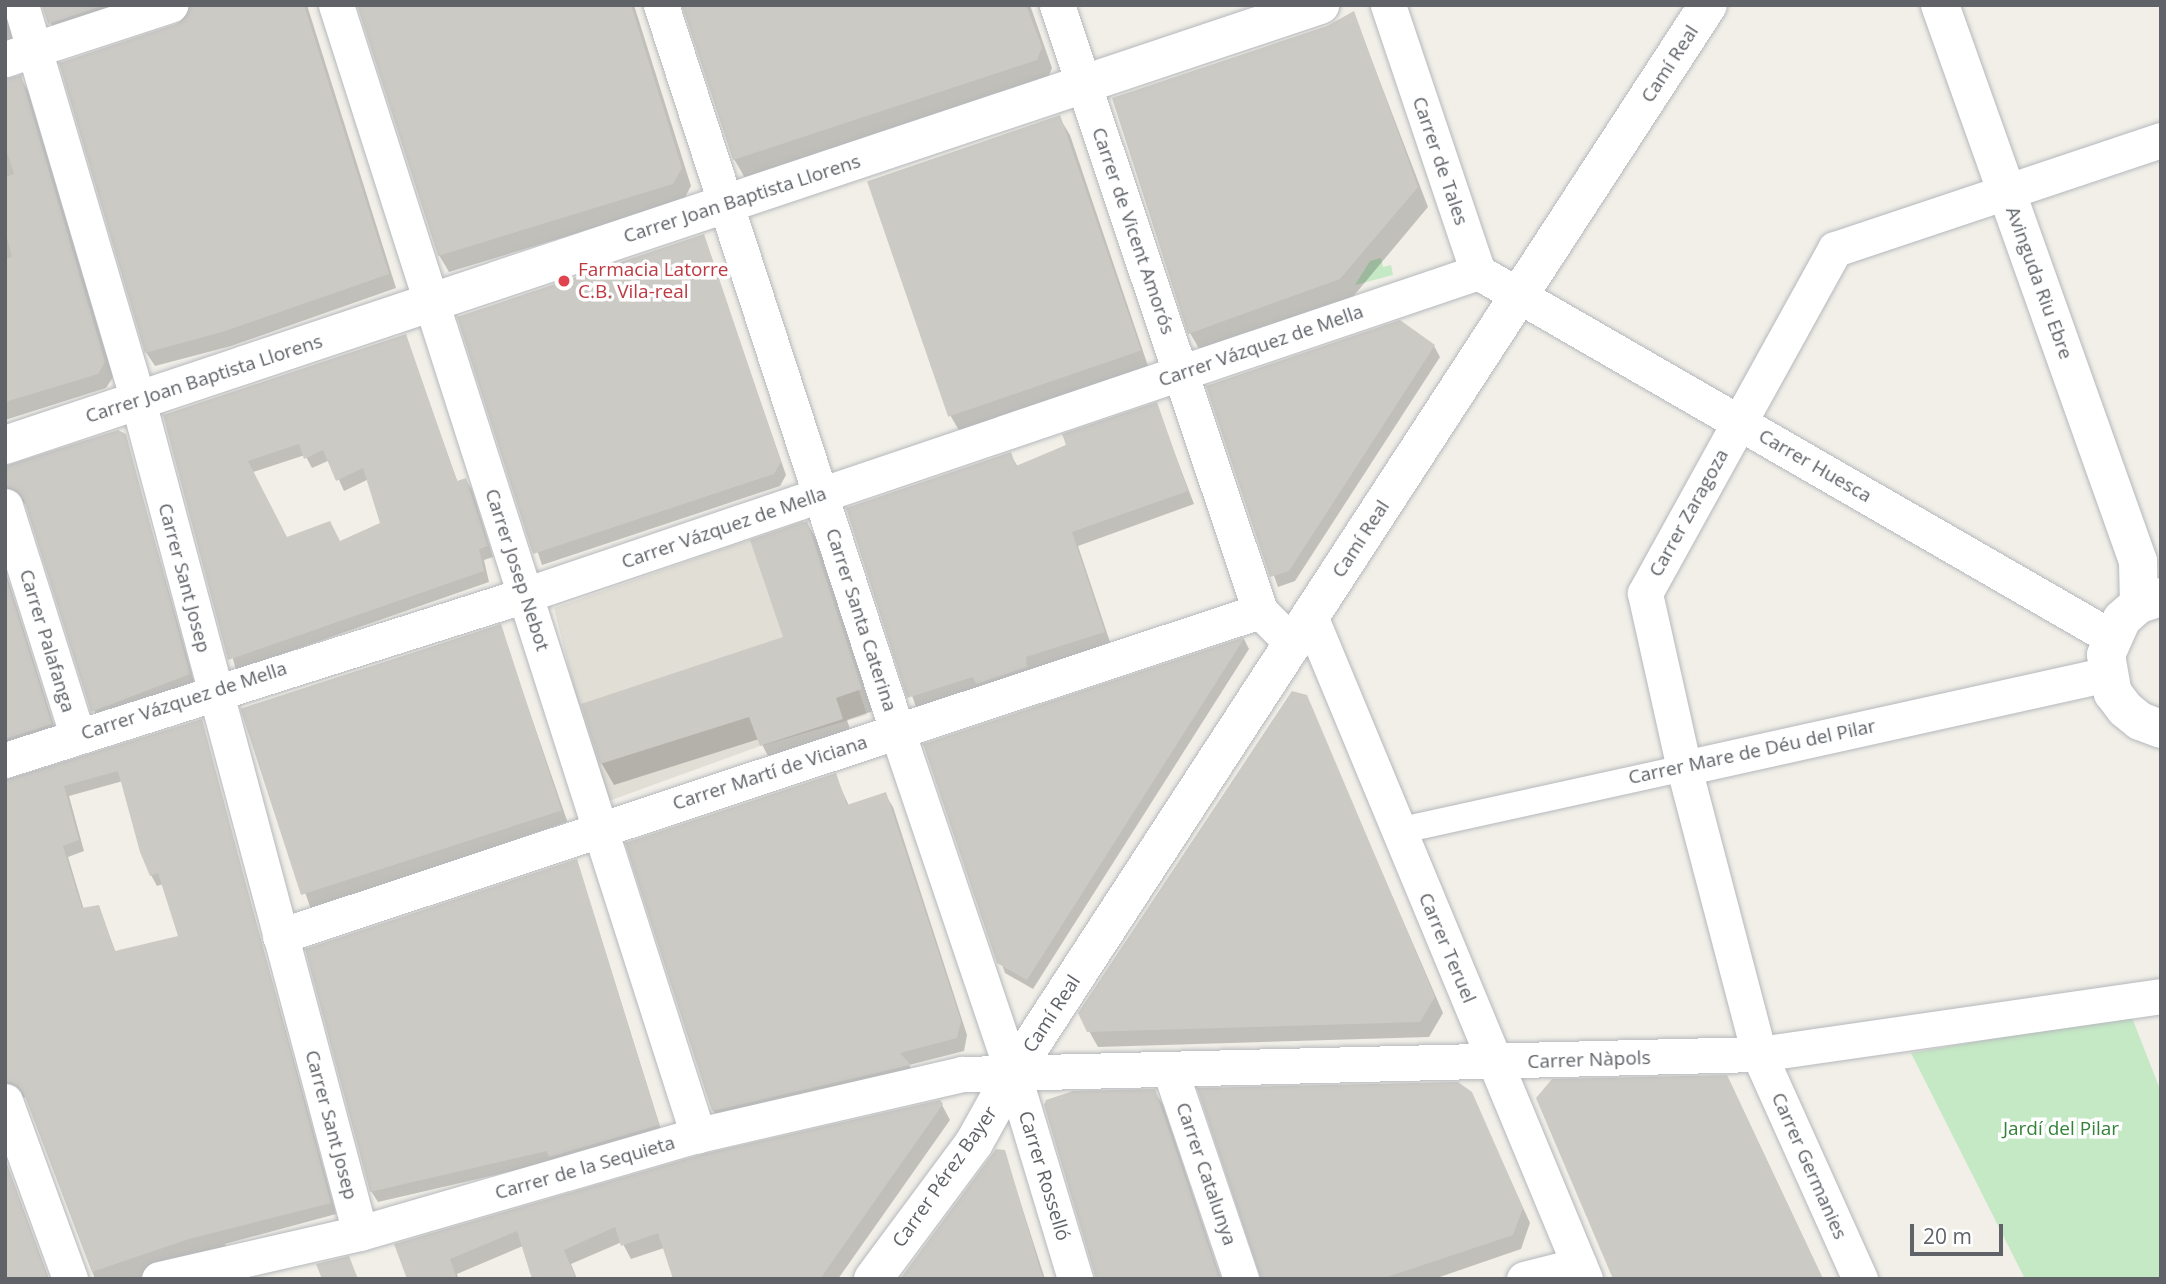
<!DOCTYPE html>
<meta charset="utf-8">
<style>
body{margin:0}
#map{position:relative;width:2166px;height:1284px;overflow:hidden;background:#f1efe8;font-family:"Open Sans",sans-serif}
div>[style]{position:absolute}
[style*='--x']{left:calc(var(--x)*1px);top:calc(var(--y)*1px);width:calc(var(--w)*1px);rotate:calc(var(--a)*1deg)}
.education>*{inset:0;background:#e1ded6}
.green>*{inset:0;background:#c5e8c5}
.shadow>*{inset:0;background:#0003;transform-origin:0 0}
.building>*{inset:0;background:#cccac5;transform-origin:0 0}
.roads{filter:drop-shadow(0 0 2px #b5b8bc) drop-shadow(0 0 2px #b5b8bc)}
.pedestrian>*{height:26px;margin:-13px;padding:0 13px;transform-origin:13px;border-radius:13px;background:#fff}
.minor>*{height:35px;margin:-17.5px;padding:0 17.5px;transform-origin:17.5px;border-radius:17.5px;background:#fff}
.tertiary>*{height:38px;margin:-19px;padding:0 19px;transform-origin:19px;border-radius:19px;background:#fff}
.dots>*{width:19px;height:19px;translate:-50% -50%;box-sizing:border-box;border:4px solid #fff;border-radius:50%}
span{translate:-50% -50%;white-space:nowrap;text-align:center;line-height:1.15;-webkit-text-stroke:7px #fff;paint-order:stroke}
.street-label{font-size:19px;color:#5f6368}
.health-label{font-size:19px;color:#be3a42}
.left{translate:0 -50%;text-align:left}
.park-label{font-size:19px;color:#348238}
.frame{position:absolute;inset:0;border:7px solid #5f6368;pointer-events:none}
.scale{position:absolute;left:1910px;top:1224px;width:93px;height:32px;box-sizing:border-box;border:4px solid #5f6368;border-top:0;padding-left:9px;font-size:21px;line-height:24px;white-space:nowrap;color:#5f6368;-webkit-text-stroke:5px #fff;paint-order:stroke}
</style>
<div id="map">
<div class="education">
<div style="clip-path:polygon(803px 521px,867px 715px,760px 746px,609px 801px,578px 705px,554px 608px)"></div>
</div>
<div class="green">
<div style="clip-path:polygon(1381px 258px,1383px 267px,1391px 265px,1393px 275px,1355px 285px,1370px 261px)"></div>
<div style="clip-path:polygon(2131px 1015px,2161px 1092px,2161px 1279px,2025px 1279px,1911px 1053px)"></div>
</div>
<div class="shadow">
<div style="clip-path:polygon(5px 5px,16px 51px,5px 56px)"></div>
<div style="clip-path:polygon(42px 5px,156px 5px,57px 37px)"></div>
<div style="clip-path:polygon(191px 5px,307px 5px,396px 288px,231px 346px,155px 366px,146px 352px,178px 25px)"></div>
<div style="clip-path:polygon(368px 5px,634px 5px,691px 186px,683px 201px,449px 272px,439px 255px)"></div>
<div style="clip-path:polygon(682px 5px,1030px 5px,1052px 68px,1047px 80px,745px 178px,734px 159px)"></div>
<div style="clip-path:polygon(1354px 14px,1428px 207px,1351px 299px,1201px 352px,1190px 333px,1328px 27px)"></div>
<div style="clip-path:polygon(20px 77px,28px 91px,113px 377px,106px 388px,5px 420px,5px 79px)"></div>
<div style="clip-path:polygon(1059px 117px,1070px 135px,1149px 369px,960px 432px,950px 415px,869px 181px)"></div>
<div style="clip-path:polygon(703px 236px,786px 475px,780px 486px,542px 565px,459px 318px)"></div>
<div style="clip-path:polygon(evenodd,405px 336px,458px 483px,466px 480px,472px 490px,493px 557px,484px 560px,489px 582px,236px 670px,165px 416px,405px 336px,305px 455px,312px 468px,330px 460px,344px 491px,369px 479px,382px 524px,340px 543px,287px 539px,253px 472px,305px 455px)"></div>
<div style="clip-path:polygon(1434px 346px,1440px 357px,1295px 581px,1278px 587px,1208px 387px)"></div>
<div style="clip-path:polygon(1156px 404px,1194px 504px,1078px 546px,1111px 645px,917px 710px,848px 509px,1010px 454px,1018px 467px)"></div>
<div style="clip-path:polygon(125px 435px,195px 685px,98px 722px,28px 507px,18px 497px,5px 497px,5px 469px)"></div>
<div style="clip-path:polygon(807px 523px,819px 544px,873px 711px,847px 720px,854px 741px,774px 767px,759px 739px,614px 785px,602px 764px,583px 705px,785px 638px)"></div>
<div style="clip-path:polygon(5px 570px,57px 735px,5px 751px)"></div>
<div style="left:500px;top:626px;width:207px;height:271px;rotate:71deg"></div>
<div style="clip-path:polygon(1244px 639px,1249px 649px,1033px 989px,1005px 973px,925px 745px)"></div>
<div style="clip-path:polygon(1306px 697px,1443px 1013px,1429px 1037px,1098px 1047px,1089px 1031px)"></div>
<div style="clip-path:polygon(evenodd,201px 721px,336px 1214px,225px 1244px,229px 1254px,149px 1279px,95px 1279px,27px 1098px,5px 1092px,5px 780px,201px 721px,123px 781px,151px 875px,157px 886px,163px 884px,180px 937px,116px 953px,98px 907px,84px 910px,68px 857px,84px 851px,69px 796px,123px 781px)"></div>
<div style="clip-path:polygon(835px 775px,849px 806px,885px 794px,893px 807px,967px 1035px,964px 1051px,909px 1065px,916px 1078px,720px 1123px,713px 1110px)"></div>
<div style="clip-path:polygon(577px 861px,663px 1136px,378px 1202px,371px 1191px)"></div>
<div style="clip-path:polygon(1729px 1080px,1823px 1279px,1615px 1279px)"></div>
<div style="clip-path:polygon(1154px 1091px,1163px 1105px,1221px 1279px,1099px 1279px)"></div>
<div style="clip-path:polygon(1471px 1093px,1530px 1223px,1521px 1249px,1434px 1279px,1261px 1279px)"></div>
<div style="clip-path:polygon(942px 1105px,950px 1120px,838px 1279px,674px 1279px,664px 1248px,631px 1259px,622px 1242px,571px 1264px,577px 1279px,534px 1279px,523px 1246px,457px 1274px,458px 1279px,409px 1279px,396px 1245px)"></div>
<div style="clip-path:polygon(1004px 1151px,1045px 1279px,902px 1279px)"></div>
<div style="clip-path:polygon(5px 1159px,49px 1279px,5px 1279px)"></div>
</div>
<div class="building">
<div style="clip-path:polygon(42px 5px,105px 5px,48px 24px)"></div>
<div style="clip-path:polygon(190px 5px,304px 5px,389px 274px,222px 332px,145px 353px,59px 63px,176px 24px,185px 18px)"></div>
<div style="clip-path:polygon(357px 5px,631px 5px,682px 168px,673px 184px,438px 256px)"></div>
<div style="clip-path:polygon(682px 5px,1026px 5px,1042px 47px,1037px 60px,733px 160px)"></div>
<div style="clip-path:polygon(1354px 11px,1418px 187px,1340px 279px,1188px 334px,1112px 98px,1327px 26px)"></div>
<div style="clip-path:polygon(21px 75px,105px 362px,98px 374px,5px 402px,5px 259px,12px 257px,5px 230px,5px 177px,14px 174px,5px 146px,5px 79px)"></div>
<div style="left:1060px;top:115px;width:249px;height:204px;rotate:71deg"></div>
<div style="clip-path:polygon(704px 234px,781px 462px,774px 474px,533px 554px,457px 317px)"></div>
<div style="clip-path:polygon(1400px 320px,1435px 345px,1289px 571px,1270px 577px,1206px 386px)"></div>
<div style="clip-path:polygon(evenodd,406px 334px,457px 481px,466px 478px,488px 546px,479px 549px,484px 571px,228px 660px,163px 415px,406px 334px,299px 444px,304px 459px,323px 450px,336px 481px,363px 468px,380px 523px,340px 541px,330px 521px,287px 537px,248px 461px,299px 444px)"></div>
<div style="clip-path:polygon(1157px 402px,1188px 491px,1072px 532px,1105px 632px,1026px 657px,1027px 667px,976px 684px,973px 677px,907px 698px,846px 508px,1011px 452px,1016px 466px,1066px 445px,1062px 434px)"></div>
<div style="clip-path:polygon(118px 430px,126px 434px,190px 674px,91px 712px,24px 500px,18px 491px,5px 486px,5px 466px)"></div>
<div style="clip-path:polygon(807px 521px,862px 689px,836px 698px,843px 719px,760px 746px,749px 717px,600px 764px,581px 704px,783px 637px,750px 540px)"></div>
<div style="clip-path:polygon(5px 574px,52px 724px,5px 739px)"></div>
<div style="left:501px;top:624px;width:196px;height:274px;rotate:72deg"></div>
<div style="clip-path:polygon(1245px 637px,1027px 980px,997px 963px,923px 744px)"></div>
<div style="clip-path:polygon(1292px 691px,1307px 695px,1435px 997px,1420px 1022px,1087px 1032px,1078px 1013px)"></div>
<div style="clip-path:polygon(evenodd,202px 719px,331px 1203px,189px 1239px,92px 1272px,24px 1094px,17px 1085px,5px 1081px,5px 780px,202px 719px,118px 771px,140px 852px,150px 876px,158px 873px,178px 936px,115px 951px,99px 905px,82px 908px,63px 846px,79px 840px,64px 786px,118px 771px)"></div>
<div style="clip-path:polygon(836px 773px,847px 805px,886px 792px,961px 1021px,957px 1038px,900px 1053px,911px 1065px,712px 1111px,625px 843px)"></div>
<div style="clip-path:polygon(577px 859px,659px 1125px,549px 1157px,547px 1151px,370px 1192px,305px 949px)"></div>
<div style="clip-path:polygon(1727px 1075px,1823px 1279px,1613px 1279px,1536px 1098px,1552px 1079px)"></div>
<div style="clip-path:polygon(1458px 1082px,1472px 1092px,1523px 1208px,1513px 1235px,1381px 1279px,1261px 1279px,1197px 1088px)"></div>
<div style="clip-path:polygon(1155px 1089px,1220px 1279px,1096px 1279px,1044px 1105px,1046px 1100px,1073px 1091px)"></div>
<div style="clip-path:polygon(940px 1100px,943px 1104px,820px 1279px,673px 1279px,658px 1233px,621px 1246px,615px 1227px,564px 1250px,576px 1279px,532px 1279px,517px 1231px,450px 1259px,457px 1279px,407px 1279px,394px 1244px,703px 1154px)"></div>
<div style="clip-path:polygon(996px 1149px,1005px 1150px,1043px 1279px,900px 1279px)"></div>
<div style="clip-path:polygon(5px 1160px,48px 1279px,5px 1279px)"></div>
<div style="clip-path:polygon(349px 1256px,358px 1279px,322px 1279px,316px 1264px)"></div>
</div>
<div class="roads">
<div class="pedestrian">
<div style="--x:1398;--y:831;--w:293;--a:-12.4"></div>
</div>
<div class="minor">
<div style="--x:21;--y:5;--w:413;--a:73.5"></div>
<div style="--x:138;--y:401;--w:861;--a:75.06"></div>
<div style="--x:336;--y:5;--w:1187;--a:72.24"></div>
<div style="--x:661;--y:5;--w:763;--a:71.99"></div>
<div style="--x:897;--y:731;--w:361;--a:71.3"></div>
<div style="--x:1013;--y:1073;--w:215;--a:73.2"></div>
<div style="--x:1057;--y:5;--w:639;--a:71.48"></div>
<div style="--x:1260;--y:611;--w:47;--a:45"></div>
<div style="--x:1388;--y:5;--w:282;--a:71.4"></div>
<div style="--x:1478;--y:272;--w:731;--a:29.97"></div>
<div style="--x:5;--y:59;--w:174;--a:-18.1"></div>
<div style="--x:5;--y:506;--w:240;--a:72.5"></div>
<div style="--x:1310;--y:616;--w:718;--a:67.47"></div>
<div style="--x:5;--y:760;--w:546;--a:-17.6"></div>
<div style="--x:525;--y:595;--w:1006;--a:-18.72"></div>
<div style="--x:1684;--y:768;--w:433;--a:-12.5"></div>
<div style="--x:280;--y:936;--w:1032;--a:-18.35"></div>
<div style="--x:1170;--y:1070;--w:221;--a:71.2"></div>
<div style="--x:5;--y:1101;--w:189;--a:69.9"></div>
<div style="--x:159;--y:1279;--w:206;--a:-12.9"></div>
<div style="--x:360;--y:1233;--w:352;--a:-16.2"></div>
<div style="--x:698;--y:1135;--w:271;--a:-13"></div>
<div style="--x:962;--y:1074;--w:797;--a:-1.44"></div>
<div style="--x:1759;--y:1054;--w:406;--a:-8.2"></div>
<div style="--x:1524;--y:1279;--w:57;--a:-14.3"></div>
<div style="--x:1860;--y:1279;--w:247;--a:-114.2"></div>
<div style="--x:1759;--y:1054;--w:296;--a:-104.7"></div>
<div style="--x:1684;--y:768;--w:179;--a:-102.6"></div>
<div style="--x:1645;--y:593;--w:393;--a:-61.1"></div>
<div style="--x:1835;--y:249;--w:344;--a:-18.5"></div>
</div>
<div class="tertiary">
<div style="--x:1940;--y:5;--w:590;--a:70.4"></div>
<div style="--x:2138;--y:561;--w:43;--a:88.7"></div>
<div style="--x:5;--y:445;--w:1387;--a:-18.5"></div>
<div style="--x:2161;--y:597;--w:23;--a:162"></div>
<div style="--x:2139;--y:604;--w:23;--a:139"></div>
<div style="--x:2122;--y:619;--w:39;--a:114"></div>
<div style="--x:2106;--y:655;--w:39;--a:80"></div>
<div style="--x:2113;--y:693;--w:20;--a:53"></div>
<div style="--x:2125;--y:709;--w:19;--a:39"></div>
<div style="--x:2140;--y:721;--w:22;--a:21"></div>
<div style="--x:873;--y:1279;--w:169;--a:-53.4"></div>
<div style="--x:974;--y:1143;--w:80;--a:-60.9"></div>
<div style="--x:1013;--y:1073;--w:1274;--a:-56.95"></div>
</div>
</div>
<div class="dots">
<div style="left:564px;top:281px;background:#e0444e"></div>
</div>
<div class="street-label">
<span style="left:1670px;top:64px;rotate:-57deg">Camí Real</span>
<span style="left:1440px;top:161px;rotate:71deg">Carrer de Tales</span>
<span style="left:742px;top:199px;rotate:-18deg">Carrer Joan Baptista Llorens</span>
<span style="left:1133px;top:231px;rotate:71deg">Carrer de Vicent Amorós</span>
<span style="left:2039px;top:283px;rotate:70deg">Avinguda Riu Ebre</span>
<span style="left:1261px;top:346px;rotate:-19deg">Carrer Vázquez de Mella</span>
<span style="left:204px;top:379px;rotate:-18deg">Carrer Joan Baptista Llorens</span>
<span style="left:1815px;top:466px;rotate:30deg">Carrer Huesca</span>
<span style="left:1689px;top:513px;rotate:-61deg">Carrer Zaragoza</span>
<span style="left:724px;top:528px;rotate:-19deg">Carrer Vázquez de Mella</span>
<span style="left:1361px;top:539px;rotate:-57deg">Camí Real</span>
<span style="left:517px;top:570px;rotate:72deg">Carrer Josep Nebot</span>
<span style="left:184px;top:578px;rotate:75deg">Carrer Sant Josep</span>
<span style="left:861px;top:620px;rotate:72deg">Carrer Santa Caterina</span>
<span style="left:47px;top:641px;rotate:73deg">Carrer Palafanga</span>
<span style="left:184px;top:701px;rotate:-18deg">Carrer Vázquez de Mella</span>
<span style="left:1752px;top:752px;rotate:-12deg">Carrer Mare de Déu del Pilar</span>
<span style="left:770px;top:773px;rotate:-18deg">Carrer Martí de Viciana</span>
<span style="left:1447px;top:948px;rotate:67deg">Carrer Teruel</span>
<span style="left:1052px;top:1014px;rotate:-57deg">Camí Real</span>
<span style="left:1589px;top:1060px;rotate:-2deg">Carrer Nàpols</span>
<span style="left:331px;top:1125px;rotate:75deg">Carrer Sant Josep</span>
<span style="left:1809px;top:1166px;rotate:66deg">Carrer Germanies</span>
<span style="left:585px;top:1168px;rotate:-16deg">Carrer de la Sequieta</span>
<span style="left:1206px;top:1174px;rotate:71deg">Carrer Catalunya</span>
<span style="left:1044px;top:1176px;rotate:73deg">Carrer Rosselló</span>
<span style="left:945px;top:1177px;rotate:-55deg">Carrer Pérez Bayer</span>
</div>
<div class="health-label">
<span class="left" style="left:578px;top:281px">Farmacia Latorre<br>C.B. Vila-real</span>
</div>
<div class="park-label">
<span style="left:2061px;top:1129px">Jardí del Pilar</span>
</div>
<div class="frame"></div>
<div class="scale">20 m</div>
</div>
